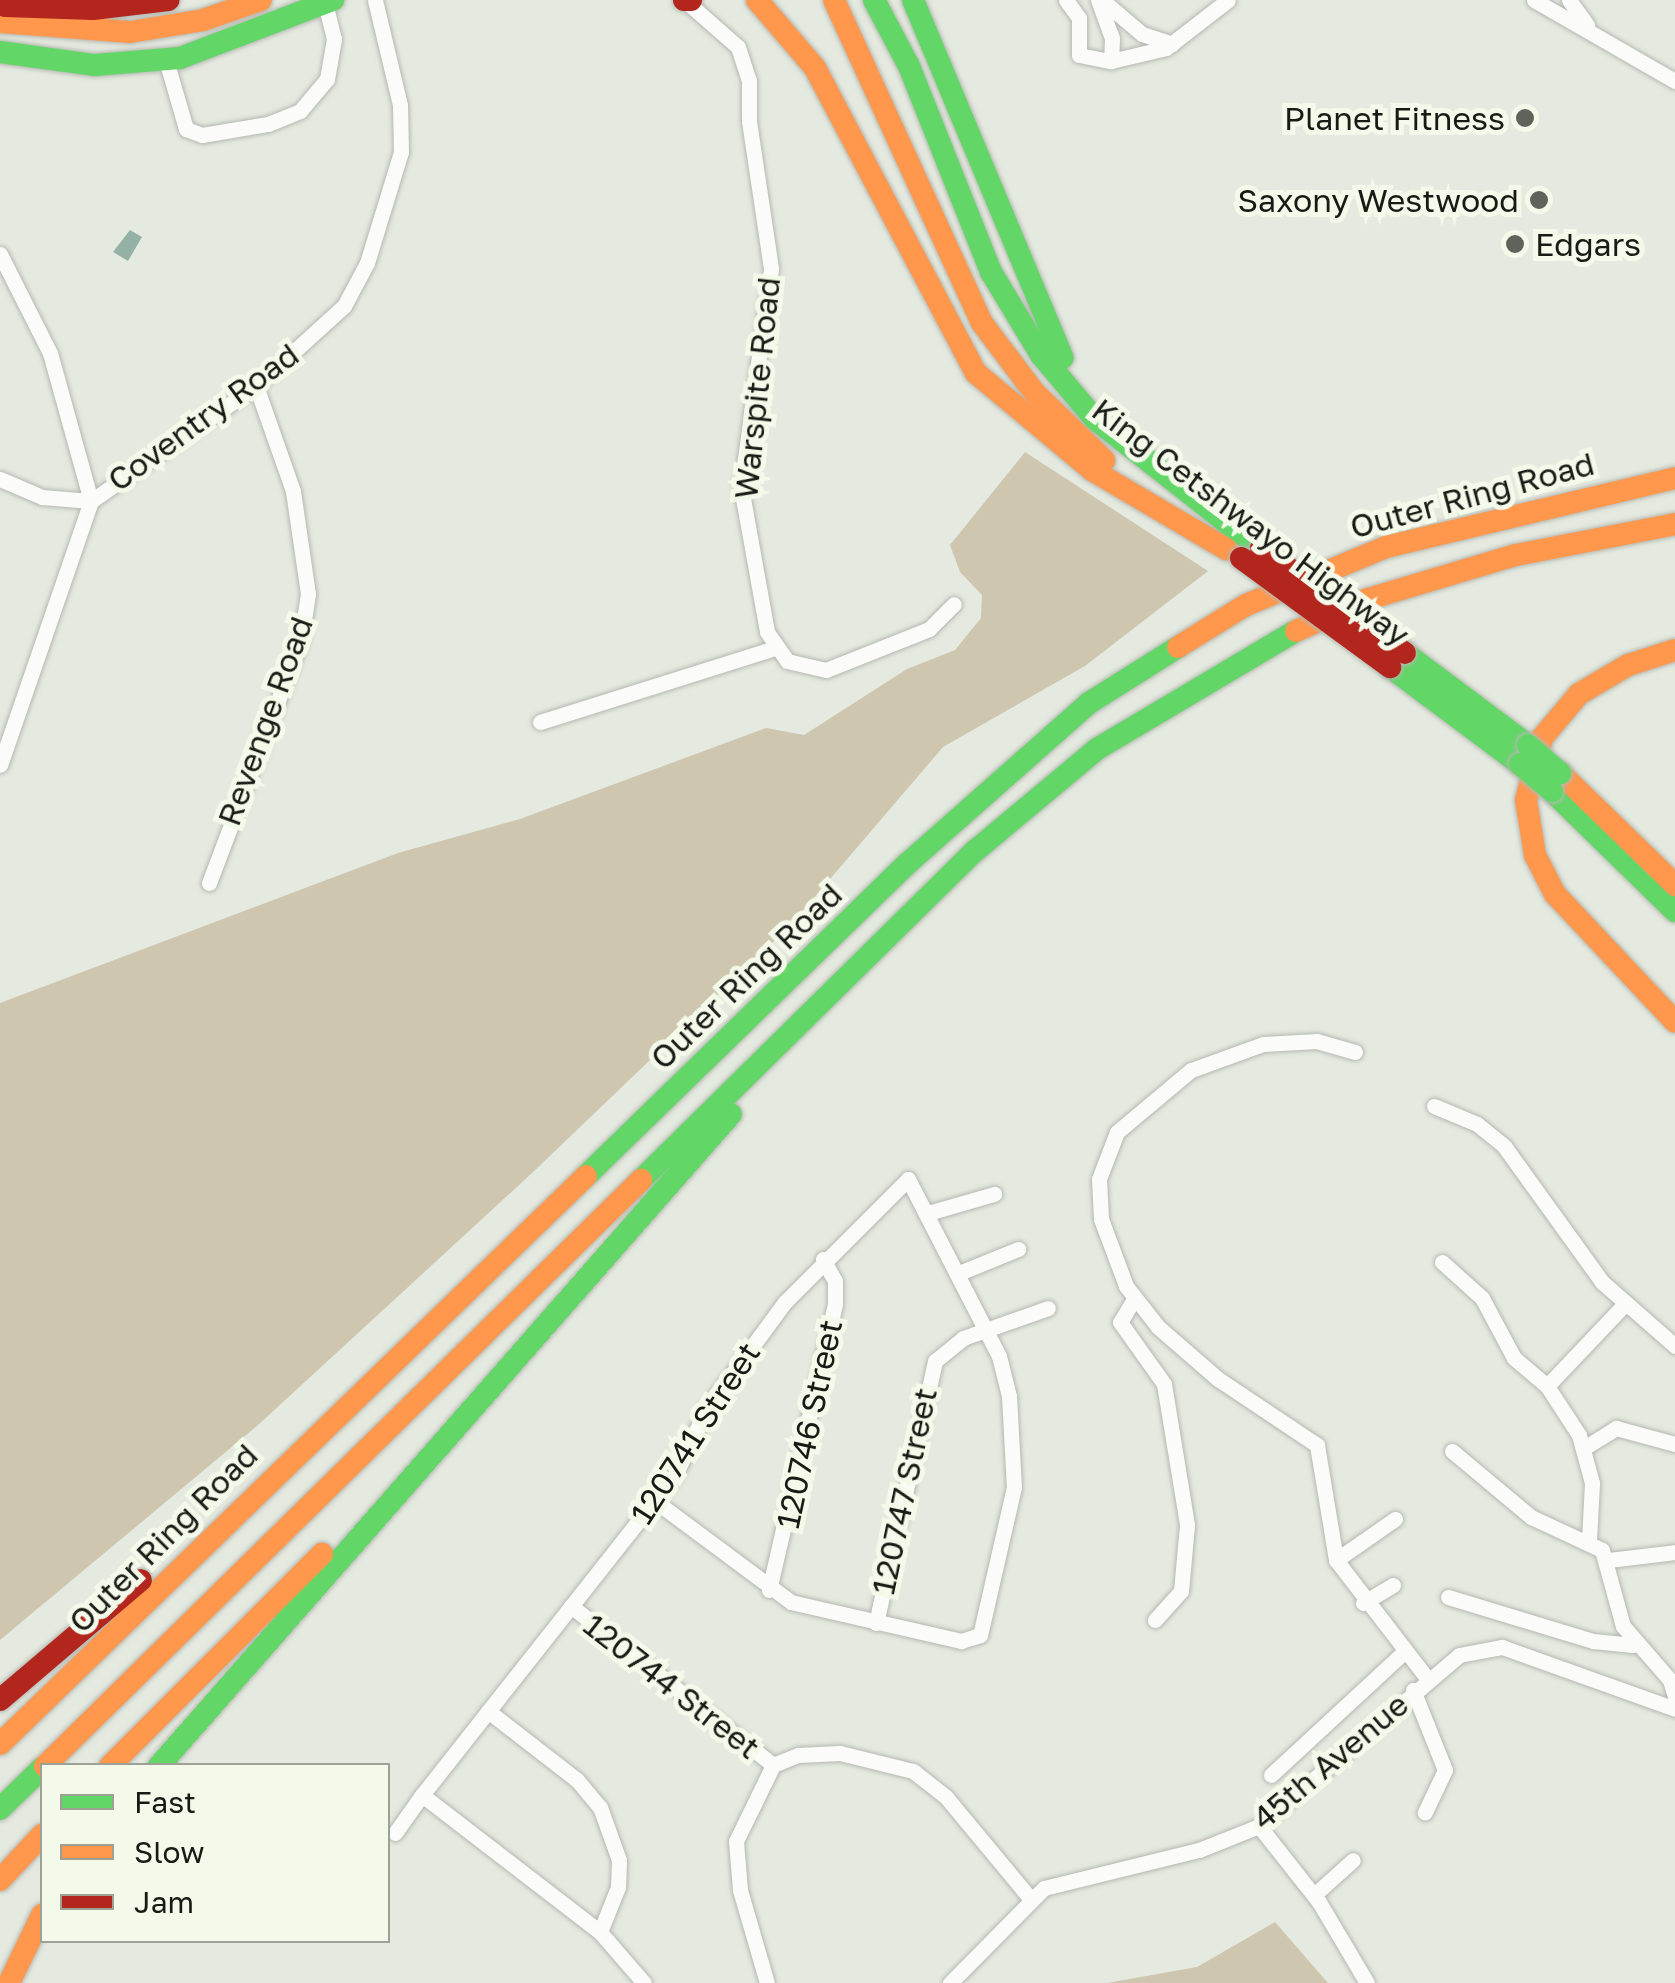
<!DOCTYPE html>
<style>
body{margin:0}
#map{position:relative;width:1675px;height:1983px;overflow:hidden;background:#e5eae0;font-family:"Golos Text",sans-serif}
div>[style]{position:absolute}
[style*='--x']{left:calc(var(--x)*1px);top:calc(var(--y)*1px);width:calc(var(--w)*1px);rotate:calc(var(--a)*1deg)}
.forest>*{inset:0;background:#cec6af}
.water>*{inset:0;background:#93b1a4}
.roads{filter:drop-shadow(0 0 2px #b5b8b1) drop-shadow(0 0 2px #b5b8b1)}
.street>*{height:15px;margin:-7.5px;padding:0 7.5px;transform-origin:7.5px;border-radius:7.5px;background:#fbfcfa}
.fast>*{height:22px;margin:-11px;padding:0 11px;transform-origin:11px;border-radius:11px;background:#63d668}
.slow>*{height:22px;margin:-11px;padding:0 11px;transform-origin:11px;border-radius:11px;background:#ff974d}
.jam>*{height:22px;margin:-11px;padding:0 11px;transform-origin:11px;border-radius:11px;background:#b3261e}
.bridges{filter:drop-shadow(0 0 2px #b5b8b1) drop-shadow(0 0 2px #b5b8b1)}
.fast-bridge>*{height:22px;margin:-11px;padding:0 11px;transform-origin:11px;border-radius:11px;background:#63d668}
.jam-bridge>*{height:22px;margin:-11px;padding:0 11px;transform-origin:11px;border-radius:11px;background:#b3261e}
.dots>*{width:28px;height:28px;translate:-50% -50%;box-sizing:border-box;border:5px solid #f4faea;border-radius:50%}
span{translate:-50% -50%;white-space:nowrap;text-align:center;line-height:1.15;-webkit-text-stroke:10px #f4faea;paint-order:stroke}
.poi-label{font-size:32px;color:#181a15}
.right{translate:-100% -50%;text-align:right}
.left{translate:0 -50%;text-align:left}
.street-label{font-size:32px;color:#181a15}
.legend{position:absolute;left:40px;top:1763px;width:350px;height:180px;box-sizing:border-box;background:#f4faea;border:2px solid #9ca095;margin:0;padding:12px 18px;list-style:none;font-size:30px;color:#181a15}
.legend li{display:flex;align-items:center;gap:20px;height:50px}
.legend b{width:50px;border:2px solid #9ca095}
</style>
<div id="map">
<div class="forest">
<div style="clip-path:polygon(1025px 452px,1208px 571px,1085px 666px,943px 747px,789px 927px,531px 1174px,257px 1426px,0 1640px,0 1003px,398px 853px,520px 819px,766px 728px,804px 735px,907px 669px,955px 650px,981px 618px,982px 595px,960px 572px,950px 545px)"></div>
<div style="clip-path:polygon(1275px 1922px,1328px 1983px,1107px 1983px,1197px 1967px)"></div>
</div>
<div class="water">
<div style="clip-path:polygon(130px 230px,142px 237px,128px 261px,113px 252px)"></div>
</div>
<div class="roads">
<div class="street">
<div style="--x:1066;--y:0;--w:22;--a:54"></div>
<div style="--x:1079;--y:18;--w:37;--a:90"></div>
<div style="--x:1079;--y:55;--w:33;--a:11"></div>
<div style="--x:1111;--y:61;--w:57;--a:-13.3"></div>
<div style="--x:1166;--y:48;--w:78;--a:-37.7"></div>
<div style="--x:1098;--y:0;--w:40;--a:69.8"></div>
<div style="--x:1112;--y:38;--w:23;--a:92"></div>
<div style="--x:1102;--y:0;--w:52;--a:40.4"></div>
<div style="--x:1142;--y:34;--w:32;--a:18"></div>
<div style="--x:1534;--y:0;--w:163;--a:29.9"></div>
<div style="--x:1569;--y:0;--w:31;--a:54"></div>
<div style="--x:689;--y:4;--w:65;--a:41.3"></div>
<div style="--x:738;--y:47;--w:35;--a:72"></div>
<div style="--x:749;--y:80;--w:41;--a:90"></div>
<div style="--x:749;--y:121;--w:150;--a:81.5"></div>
<div style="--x:771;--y:269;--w:220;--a:97.8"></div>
<div style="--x:741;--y:487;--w:147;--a:79.8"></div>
<div style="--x:767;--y:632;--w:35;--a:55"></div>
<div style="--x:787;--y:661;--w:40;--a:13"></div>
<div style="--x:826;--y:670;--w:111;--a:-21.7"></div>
<div style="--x:929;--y:629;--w:35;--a:-45"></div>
<div style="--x:166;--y:60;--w:72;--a:73.8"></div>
<div style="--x:186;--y:129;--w:17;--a:21"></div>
<div style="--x:202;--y:135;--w:67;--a:-9.5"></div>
<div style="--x:268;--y:124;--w:35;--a:-22"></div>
<div style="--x:300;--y:111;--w:42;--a:-49.8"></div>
<div style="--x:327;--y:79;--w:41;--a:-80.1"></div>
<div style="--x:334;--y:39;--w:37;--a:-104"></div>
<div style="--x:0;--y:254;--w:111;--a:63.2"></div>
<div style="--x:50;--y:353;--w:154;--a:74.5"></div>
<div style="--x:91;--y:501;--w:279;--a:109"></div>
<div style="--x:0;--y:479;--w:46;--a:23.2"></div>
<div style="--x:42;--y:497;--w:49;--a:4.7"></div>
<div style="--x:91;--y:501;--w:201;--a:-34.9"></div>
<div style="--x:256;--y:386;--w:119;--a:-42.3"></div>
<div style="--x:344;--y:306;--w:49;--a:-61.9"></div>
<div style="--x:367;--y:263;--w:116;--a:-73"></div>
<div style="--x:401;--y:152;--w:47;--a:-91.2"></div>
<div style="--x:400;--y:105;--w:108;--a:-103.4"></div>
<div style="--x:540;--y:722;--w:245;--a:-17.5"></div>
<div style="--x:209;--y:883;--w:261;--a:-69.3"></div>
<div style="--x:301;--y:639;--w:46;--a:-81.2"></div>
<div style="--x:308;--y:594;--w:104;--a:-98.3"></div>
<div style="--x:293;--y:491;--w:111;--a:-109.4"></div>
<div style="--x:1355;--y:1052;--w:40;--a:-164"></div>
<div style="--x:1317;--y:1041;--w:54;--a:176.8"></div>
<div style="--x:1263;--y:1044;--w:77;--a:160.1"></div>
<div style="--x:1191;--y:1070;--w:97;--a:140"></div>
<div style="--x:1117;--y:1132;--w:50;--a:111"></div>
<div style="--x:1099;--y:1179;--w:40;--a:87.1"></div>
<div style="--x:1101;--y:1219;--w:72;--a:69.5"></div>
<div style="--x:1126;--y:1286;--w:52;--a:52"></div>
<div style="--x:1158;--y:1327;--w:79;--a:40.9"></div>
<div style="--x:1218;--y:1379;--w:119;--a:33.7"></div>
<div style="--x:1317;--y:1445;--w:117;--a:80.6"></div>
<div style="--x:1336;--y:1560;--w:148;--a:52.4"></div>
<div style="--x:1434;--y:1106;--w:47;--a:22.7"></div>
<div style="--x:1477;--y:1124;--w:35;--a:39"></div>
<div style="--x:1504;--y:1146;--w:168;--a:54.2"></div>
<div style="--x:1602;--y:1282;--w:97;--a:41.2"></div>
<div style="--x:928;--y:1213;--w:69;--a:-16.1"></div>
<div style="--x:1442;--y:1262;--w:54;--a:42"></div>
<div style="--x:1482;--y:1298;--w:68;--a:61.9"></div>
<div style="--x:1514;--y:1358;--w:43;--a:40.3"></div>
<div style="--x:1547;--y:1386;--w:59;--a:56.9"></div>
<div style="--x:1579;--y:1435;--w:50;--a:74.8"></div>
<div style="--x:1592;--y:1483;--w:58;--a:93"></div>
<div style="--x:959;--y:1273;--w:64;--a:-22.1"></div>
<div style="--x:1134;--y:1299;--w:27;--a:121"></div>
<div style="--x:1120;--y:1322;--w:76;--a:54.6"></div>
<div style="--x:1164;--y:1384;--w:143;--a:80.7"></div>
<div style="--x:1187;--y:1525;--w:66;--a:95.2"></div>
<div style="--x:1181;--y:1591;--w:39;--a:132"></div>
<div style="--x:1547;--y:1386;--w:112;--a:-46.5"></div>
<div style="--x:1584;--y:1448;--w:38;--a:-32"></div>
<div style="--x:1616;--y:1428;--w:61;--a:15.2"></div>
<div style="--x:1452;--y:1451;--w:103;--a:39.9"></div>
<div style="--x:1531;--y:1517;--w:78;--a:24.9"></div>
<div style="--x:1602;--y:1550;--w:79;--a:74.6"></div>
<div style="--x:1623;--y:1626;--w:72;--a:49"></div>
<div style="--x:1670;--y:1680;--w:17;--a:73"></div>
<div style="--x:1336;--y:1560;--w:72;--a:-34.8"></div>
<div style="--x:1609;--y:1560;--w:66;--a:-6.9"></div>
<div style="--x:769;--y:1590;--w:294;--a:-77"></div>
<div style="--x:835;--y:1303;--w:22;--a:-90"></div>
<div style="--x:835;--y:1281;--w:25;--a:-119"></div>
<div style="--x:1448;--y:1597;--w:152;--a:16.9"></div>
<div style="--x:1593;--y:1641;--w:40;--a:5.7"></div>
<div style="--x:1363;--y:1603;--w:35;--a:-31"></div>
<div style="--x:571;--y:1606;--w:257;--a:38.2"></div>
<div style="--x:876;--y:1623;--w:269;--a:-77.3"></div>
<div style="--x:935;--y:1361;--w:36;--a:-39"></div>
<div style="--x:963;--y:1338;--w:90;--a:-19.4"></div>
<div style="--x:1413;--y:1690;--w:86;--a:68.2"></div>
<div style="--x:1445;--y:1770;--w:47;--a:115.5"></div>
<div style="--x:488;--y:1711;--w:113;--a:37.8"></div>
<div style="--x:577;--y:1780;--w:35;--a:50"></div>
<div style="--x:600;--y:1807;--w:56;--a:70.3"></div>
<div style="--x:619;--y:1860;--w:27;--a:92"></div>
<div style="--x:618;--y:1887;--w:48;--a:111.8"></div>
<div style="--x:1271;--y:1775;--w:181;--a:-42.8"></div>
<div style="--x:422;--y:1795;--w:225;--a:37.6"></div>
<div style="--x:600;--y:1932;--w:67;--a:49.2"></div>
<div style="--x:1259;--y:1826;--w:97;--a:51.7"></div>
<div style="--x:1319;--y:1902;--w:94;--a:59.3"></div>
<div style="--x:395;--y:1833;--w:47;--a:-54.6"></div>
<div style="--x:422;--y:1795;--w:408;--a:-51.7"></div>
<div style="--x:675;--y:1475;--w:74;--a:-64.5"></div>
<div style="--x:707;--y:1408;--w:132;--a:-53.7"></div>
<div style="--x:785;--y:1302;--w:174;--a:-45"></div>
<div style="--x:908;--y:1179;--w:199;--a:62.8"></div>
<div style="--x:999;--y:1356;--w:41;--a:76"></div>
<div style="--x:1009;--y:1396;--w:91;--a:86.9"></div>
<div style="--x:1014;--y:1487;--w:152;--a:102.9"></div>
<div style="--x:980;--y:1635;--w:20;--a:162"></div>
<div style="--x:961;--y:1641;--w:174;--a:-167.1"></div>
<div style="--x:791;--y:1602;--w:169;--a:-143.4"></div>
<div style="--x:1314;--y:1895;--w:52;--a:-41.9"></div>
<div style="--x:767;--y:1983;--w:97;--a:-106.2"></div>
<div style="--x:740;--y:1890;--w:49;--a:-94.7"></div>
<div style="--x:736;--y:1841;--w:85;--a:-64"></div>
<div style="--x:773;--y:1765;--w:27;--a:-22"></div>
<div style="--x:798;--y:1755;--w:42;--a:-2.7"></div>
<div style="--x:840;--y:1753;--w:75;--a:13.9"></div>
<div style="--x:913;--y:1771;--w:42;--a:38.2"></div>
<div style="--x:946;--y:1797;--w:131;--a:50.3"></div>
<div style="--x:950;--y:1983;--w:134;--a:-45.3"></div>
<div style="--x:1044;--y:1888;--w:160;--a:-13.8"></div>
<div style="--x:1199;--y:1850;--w:65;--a:-21.8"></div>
<div style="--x:1259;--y:1826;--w:263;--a:-40.5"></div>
<div style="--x:1459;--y:1655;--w:44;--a:-10.5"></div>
<div style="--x:1502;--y:1647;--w:184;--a:19.7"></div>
</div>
<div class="fast">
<div style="--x:874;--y:0;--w:75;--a:62.1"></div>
<div style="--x:909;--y:66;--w:222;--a:68.3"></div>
<div style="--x:991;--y:272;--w:97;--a:58.9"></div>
<div style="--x:1041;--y:355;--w:82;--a:49.9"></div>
<div style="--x:1094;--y:418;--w:173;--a:38.2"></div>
<div style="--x:913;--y:0;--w:388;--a:67.3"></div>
<div style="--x:0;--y:52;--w:96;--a:7.8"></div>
<div style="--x:95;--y:65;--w:85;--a:-4.7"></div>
<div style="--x:180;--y:58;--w:164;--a:-20.8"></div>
<div style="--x:1230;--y:525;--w:39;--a:37"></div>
<div style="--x:1405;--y:653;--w:154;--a:36.8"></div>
<div style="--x:1390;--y:667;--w:162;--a:36.7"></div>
<div style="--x:1552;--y:791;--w:172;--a:44.3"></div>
<div style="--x:586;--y:1176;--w:448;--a:-44.2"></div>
<div style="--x:907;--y:864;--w:243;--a:-41.5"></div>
<div style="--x:1089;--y:703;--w:105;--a:-32.2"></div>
<div style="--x:641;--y:1180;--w:469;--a:-44.6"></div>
<div style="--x:975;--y:851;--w:159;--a:-39.9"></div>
<div style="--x:1097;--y:749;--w:231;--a:-30.7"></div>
<div style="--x:159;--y:1766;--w:867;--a:-48.74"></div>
<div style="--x:0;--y:1809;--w:59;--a:-44.3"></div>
</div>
<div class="slow">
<div style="--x:757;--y:0;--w:89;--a:49.5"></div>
<div style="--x:815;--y:68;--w:345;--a:62.2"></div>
<div style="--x:976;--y:373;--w:151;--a:39.9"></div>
<div style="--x:1092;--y:470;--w:156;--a:30.5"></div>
<div style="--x:834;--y:0;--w:355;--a:65.4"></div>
<div style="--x:982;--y:323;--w:86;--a:53"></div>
<div style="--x:1034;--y:392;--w:98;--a:44.2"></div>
<div style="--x:0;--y:22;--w:130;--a:4.4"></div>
<div style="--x:130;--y:32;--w:74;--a:-9.3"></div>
<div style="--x:203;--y:20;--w:61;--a:-19"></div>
<div style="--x:1296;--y:631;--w:79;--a:-24"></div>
<div style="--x:1368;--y:599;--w:154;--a:-16.6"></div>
<div style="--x:1516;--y:555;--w:162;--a:-11"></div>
<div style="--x:1178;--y:647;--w:80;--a:-31.7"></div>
<div style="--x:1246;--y:605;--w:152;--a:-22.5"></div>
<div style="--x:1386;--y:547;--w:297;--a:-13.4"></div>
<div style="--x:1675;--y:650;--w:49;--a:162.3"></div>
<div style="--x:1628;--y:665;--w:57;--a:149.4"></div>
<div style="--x:1579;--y:694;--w:57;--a:130.1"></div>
<div style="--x:1542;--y:738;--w:64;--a:104.5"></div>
<div style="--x:1526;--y:800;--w:56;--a:80.7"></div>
<div style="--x:1535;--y:855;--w:44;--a:62.9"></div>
<div style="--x:1555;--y:894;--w:175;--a:46.8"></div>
<div style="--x:1560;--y:773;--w:161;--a:44.2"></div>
<div style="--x:0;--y:1744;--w:816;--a:-44.11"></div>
<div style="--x:45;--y:1766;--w:836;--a:-44.52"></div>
<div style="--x:110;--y:1766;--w:300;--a:-45"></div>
<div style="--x:0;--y:1880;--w:62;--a:-47"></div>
<div style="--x:9;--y:1983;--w:76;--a:-64.1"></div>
</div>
<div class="jam">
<div style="--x:684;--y:0;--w:7;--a:0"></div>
<div style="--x:5;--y:6;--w:88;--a:2"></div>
<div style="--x:93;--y:9;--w:76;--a:-6.8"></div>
<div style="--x:0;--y:1700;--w:185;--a:-40.4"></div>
</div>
</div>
<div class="bridges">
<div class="fast-bridge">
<div style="--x:1528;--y:745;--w:43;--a:41.2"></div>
<div style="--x:1520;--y:764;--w:42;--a:40.2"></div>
</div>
<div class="jam-bridge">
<div style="--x:1261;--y:548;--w:178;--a:36.1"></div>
<div style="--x:1241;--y:558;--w:185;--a:36.2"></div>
</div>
</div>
<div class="dots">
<div style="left:1525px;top:118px;background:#60635c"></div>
<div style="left:1539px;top:200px;background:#60635c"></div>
<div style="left:1515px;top:244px;background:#60635c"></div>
</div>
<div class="poi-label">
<span class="right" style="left:1505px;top:118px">Planet Fitness</span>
<span class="right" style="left:1519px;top:200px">Saxony Westwood</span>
<span class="left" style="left:1535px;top:244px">Edgars</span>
</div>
<div class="street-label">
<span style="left:757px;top:388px;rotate:-84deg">Warspite Road</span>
<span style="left:203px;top:417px;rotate:-36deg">Coventry Road</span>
<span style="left:1472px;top:495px;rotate:-15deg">Outer Ring Road</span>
<span style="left:1251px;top:522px;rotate:37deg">King Cetshwayo Highway</span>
<span style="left:265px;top:721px;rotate:-70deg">Revenge Road</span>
<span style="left:746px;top:976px;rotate:-44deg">Outer Ring Road</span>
<span style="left:809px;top:1424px;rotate:-78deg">120746 Street</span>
<span style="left:695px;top:1433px;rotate:-57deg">120741 Street</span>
<span style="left:904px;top:1491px;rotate:-78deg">120747 Street</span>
<span style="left:163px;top:1538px;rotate:-45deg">Outer Ring Road</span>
<span style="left:672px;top:1686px;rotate:38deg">120744 Street</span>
<span style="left:1330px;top:1761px;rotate:-40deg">45th Avenue</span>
</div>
<ul class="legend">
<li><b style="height:12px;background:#63d668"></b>Fast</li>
<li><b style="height:12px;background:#ff974d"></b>Slow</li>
<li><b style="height:12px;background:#b3261e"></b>Jam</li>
</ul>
</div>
